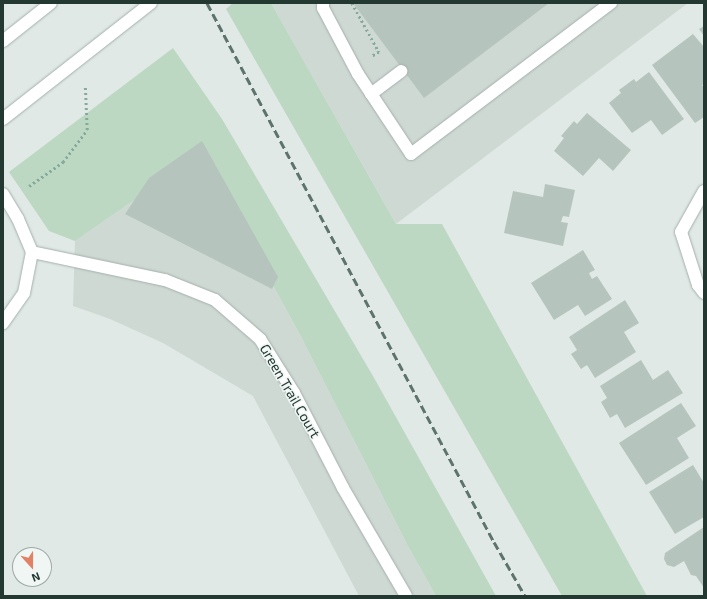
<!DOCTYPE html>
<style>
body{margin:0}
#map{position:relative;width:707px;height:599px;overflow:hidden;background:#e0e9e5;font-family:"Exo 2",sans-serif}
div>[style]{position:absolute}
[style*='--x']{left:calc(var(--x)*1px);top:calc(var(--y)*1px);width:calc(var(--w)*1px);rotate:calc(var(--a)*1deg)}
.built>*{inset:0;background:#cfd9d4}
.green>*{inset:0;background:#bcd8c2}
.building>*{inset:0;background:#b6c4be}
.path>*{height:2.5px;margin-top:-1.25px;transform-origin:0;background:repeating-linear-gradient(90deg,#85a99c 0 2px,transparent 0 5px)}
.roads{filter:drop-shadow(0 0 1px #a4b0ab) drop-shadow(0 0 1px #a4b0ab)}
.service>*{height:12px;margin:-6px;padding:0 6px;transform-origin:6px;border-radius:6px;background:#fff}
.minor>*{height:12px;margin:-6px;padding:0 6px;transform-origin:6px;border-radius:6px;background:#fff}
.secondary>*{height:12px;margin:-6px;padding:0 6px;transform-origin:6px;border-radius:6px;background:#fff}
.rail>*{height:3px;margin-top:-1.5px;transform-origin:0;background:repeating-linear-gradient(90deg,#5d736d 0 8px,transparent 0 12px)}
span{translate:-50% -50%;white-space:nowrap;text-align:center;line-height:1.15;-webkit-text-stroke:3px #f0f6f3;paint-order:stroke}
.street-label{font-size:14px;color:#233831}
.frame{position:absolute;inset:0;border:4px solid #233831;pointer-events:none}
.north{position:absolute;left:12px;top:547px;width:40px;height:40px;box-sizing:border-box;background:#f0f6f3;border:1px solid #9eaaa5;border-radius:50%;rotate:159deg;font-size:11px;font-weight:700;line-height:16px;text-align:center;color:#233831}
.north::after{content:'';display:block;margin:auto;width:14px;height:18px;background:#e18167;clip-path:polygon(50% 0,100% 100%,50% 72%,0 100%)}
</style>
<div id="map">
<div class="built">
<div style="clip-path:polygon(271px 3px,688px 3px,396px 224px)"></div>
<div style="clip-path:polygon(201px 154px,299px 333px,409px 548px,436px 596px,359px 596px,253px 396px,163px 343px,110px 319px,73px 306px,75px 241px)"></div>
</div>
<div class="green">
<div style="clip-path:polygon(233px 3px,271px 3px,396px 224px,442px 224px,647px 596px,562px 596px,226px 9px)"></div>
<div style="clip-path:polygon(173px 48px,222px 119px,373px 376px,496px 596px,436px 596px,409px 548px,299px 333px,201px 154px,75px 241px,49px 231px,9px 172px)"></div>
</div>
<div class="building">
<div style="clip-path:polygon(353px 3px,549px 3px,424px 98px)"></div>
<div style="clip-path:polygon(704px 26px,704px 36px,699px 29px)"></div>
<div style="clip-path:polygon(693px 34px,704px 47px,704px 84px,702px 85px,704px 88px,704px 117px,695px 123px,652px 65px)"></div>
<div style="clip-path:polygon(649px 72px,684px 119px,662px 135px,651px 120px,632px 133px,609px 103px,621px 93px,619px 90px,634px 79px,636px 82px)"></div>
<div style="clip-path:polygon(587px 113px,631px 150px,613px 171px,599px 158px,583px 176px,554px 151px,564px 138px,561px 136px,574px 121px,577px 124px)"></div>
<div style="clip-path:polygon(202px 141px,278px 277px,272px 289px,125px 214px,149px 178px)"></div>
<div style="clip-path:polygon(545px 184px,575px 190px,569px 217px,563px 216px,561px 222px,568px 223px,563px 246px,504px 233px,513px 191px,543px 197px)"></div>
<div style="clip-path:polygon(583px 250px,595px 270px,589px 273px,592px 279px,597px 276px,612px 299px,585px 316px,578px 305px,554px 320px,531px 283px)"></div>
<div style="clip-path:polygon(625px 300px,639px 323px,624px 332px,636px 352px,595px 378px,587px 365px,581px 369px,571px 354px,577px 350px,569px 337px)"></div>
<div style="clip-path:polygon(641px 360px,653px 380px,668px 370px,683px 393px,625px 428px,617px 414px,610px 418px,601px 402px,607px 398px,600px 386px)"></div>
<div style="clip-path:polygon(681px 403px,696px 426px,677px 438px,689px 458px,646px 485px,619px 443px)"></div>
<div style="clip-path:polygon(693px 465px,704px 483px,704px 517px,675px 534px,649px 492px)"></div>
<div style="clip-path:polygon(704px 527px,704px 588px,696px 576px,691px 575px,684px 561px,674px 567px,667px 565px,664px 559px,665px 553px)"></div>
</div>
<div class="path">
<div style="--x:352;--y:3;--w:56;--a:61.1"></div>
<div style="--x:379;--y:52;--w:9;--a:148"></div>
<div style="--x:29;--y:186;--w:42;--a:-35.2"></div>
<div style="--x:63;--y:162;--w:40;--a:-53"></div>
<div style="--x:87;--y:130;--w:45;--a:-92.5"></div>
</div>
<div class="roads">
<div class="service">
<div style="--x:323;--y:3;--w:5;--a:90"></div>
<div style="--x:323;--y:8;--w:75;--a:62.1"></div>
<div style="--x:358;--y:74;--w:96;--a:56.5"></div>
<div style="--x:411;--y:154;--w:251;--a:-37.1"></div>
<div style="--x:371;--y:94;--w:38;--a:-37"></div>
</div>
<div class="minor">
<div style="--x:704;--y:191;--w:47;--a:119.3"></div>
<div style="--x:681;--y:232;--w:56;--a:72.2"></div>
<div style="--x:698;--y:285;--w:10;--a:53"></div>
<div style="--x:3;--y:194;--w:29;--a:59"></div>
<div style="--x:18;--y:219;--w:36;--a:67"></div>
<div style="--x:32;--y:252;--w:42;--a:101"></div>
<div style="--x:24;--y:293;--w:37;--a:125"></div>
<div style="--x:32;--y:252;--w:136;--a:11.9"></div>
<div style="--x:165;--y:280;--w:54;--a:21.8"></div>
<div style="--x:215;--y:300;--w:60;--a:40.9"></div>
<div style="--x:260;--y:339;--w:64;--a:57.8"></div>
<div style="--x:294;--y:393;--w:107;--a:62.7"></div>
<div style="--x:343;--y:488;--w:125;--a:59.7"></div>
</div>
<div class="secondary">
<div style="--x:3;--y:41;--w:61;--a:-38.4"></div>
<div style="--x:3;--y:119;--w:188;--a:-38.1"></div>
</div>
</div>
<div class="rail">
<div style="--x:207;--y:3;--w:611;--a:61.97"></div>
<div style="--x:494;--y:542;--w:62;--a:60.1"></div>
</div>
<div class="street-label">
<span style="left:290px;top:391px;rotate:60deg">Green Trail Court</span>
</div>
<div class="frame"></div>
<div class="north">N</div>
</div>
